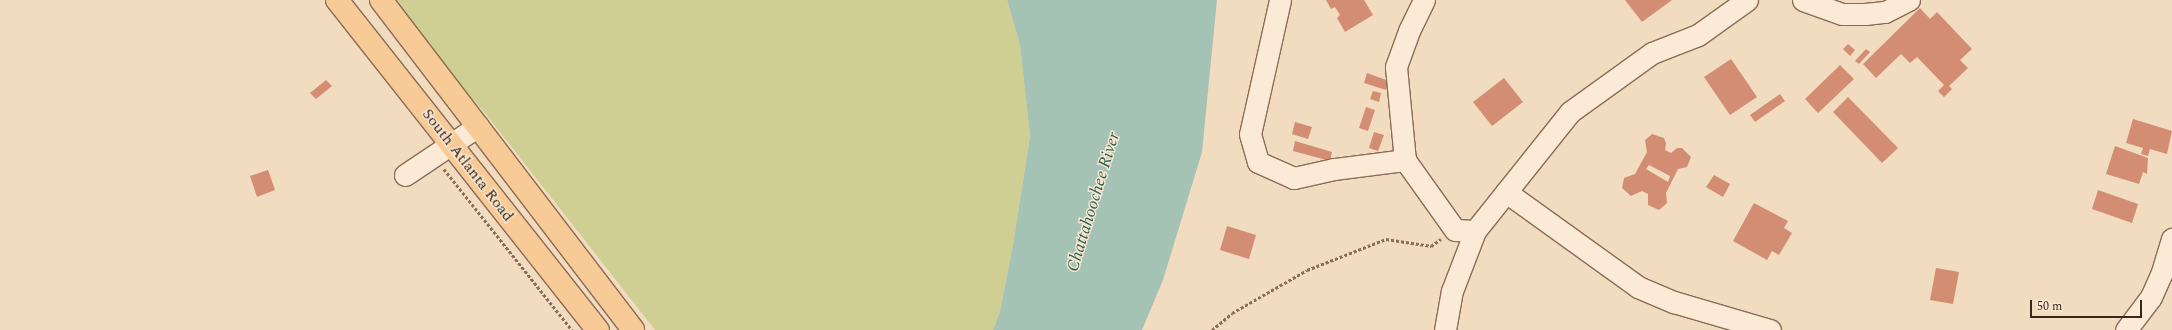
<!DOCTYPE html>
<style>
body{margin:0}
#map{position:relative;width:2172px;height:330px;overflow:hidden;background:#f1dcc0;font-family:Spectral,serif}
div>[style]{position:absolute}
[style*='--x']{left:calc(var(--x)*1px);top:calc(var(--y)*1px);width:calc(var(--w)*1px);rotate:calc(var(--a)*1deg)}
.green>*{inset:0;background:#d0cf93}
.water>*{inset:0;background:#a4c3b5}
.building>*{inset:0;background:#d38d73}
.path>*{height:2.5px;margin-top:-1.25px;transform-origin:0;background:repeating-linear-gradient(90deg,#8c6b57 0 3px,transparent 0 5px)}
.roads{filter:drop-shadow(1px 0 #8c6b57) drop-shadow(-1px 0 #8c6b57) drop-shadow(0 1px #8c6b57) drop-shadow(0 -1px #8c6b57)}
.minor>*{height:21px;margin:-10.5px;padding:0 10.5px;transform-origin:10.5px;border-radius:10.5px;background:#fbead5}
.major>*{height:22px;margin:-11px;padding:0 11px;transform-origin:11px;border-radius:11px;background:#f8ca95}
span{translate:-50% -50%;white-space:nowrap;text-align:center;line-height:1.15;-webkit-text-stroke:3px #f8e7d1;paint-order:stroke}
.street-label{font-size:16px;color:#3b261c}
.water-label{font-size:17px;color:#2a5c51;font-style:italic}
.scale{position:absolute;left:2030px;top:300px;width:112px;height:18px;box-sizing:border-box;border:2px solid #3b261c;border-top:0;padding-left:5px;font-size:12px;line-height:14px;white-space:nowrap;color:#3b261c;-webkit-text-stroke:3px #f8e7d1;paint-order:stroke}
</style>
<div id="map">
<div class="green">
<i style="clip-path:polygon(385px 0,1007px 0,1020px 45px,1030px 136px,1013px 245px,1000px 311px,993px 330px,655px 330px,485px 113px)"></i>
</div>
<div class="water">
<i style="clip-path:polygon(1007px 0,1217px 0,1202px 152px,1163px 280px,1142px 330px,993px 330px,1000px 311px,1013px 245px,1030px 136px,1020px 45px)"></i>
</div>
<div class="building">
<i style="clip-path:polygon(1326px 0,1364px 0,1373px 15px,1345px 32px,1337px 18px,1340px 15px,1335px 7px,1331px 9px)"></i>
<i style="clip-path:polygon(1625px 0,1672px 0,1642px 22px)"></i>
<i style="clip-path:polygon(1920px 8px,1930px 19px,1937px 12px,1972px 49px,1960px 60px,1968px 68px,1949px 86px,1952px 89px,1944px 97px,1938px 91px,1944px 85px,1917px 57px,1910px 63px,1901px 54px,1876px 78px,1863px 64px)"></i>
<i style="clip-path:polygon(1848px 44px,1855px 50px,1850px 56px,1843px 49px)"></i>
<i style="clip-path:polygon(1866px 49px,1870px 52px,1859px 64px,1855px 61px)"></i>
<i style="clip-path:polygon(1731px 59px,1757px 97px,1730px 115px,1704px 77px)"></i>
<i style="clip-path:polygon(1840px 65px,1854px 79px,1818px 113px,1805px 99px)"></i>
<i style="clip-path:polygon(1367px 73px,1389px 81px,1386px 90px,1364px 83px)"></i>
<i style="clip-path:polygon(1504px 78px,1523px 102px,1492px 126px,1473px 102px)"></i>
<i style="clip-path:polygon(326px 80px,332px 86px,316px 99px,310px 93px)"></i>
<i style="clip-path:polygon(1373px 91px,1381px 93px,1379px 102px,1370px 99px)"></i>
<i style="clip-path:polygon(1780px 94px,1785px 101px,1755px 122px,1750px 115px)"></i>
<i style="clip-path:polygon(1848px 97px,1898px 148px,1882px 163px,1833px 112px)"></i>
<i style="clip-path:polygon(1366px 107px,1375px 110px,1368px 131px,1359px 128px)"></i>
<i style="clip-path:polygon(2133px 119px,2172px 131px,2167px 154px,2150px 149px,2148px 156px,2141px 154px,2143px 148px,2126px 143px)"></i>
<i style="clip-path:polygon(1295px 122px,1312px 127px,1308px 139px,1292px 134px)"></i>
<i style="clip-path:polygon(1374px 132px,1384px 135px,1378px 151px,1369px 148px)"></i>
<i style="clip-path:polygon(evenodd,1652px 134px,1664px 138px,1666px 143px,1665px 150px,1671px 153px,1677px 148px,1682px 148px,1691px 157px,1687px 167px,1678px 169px,1666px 193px,1667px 203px,1659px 210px,1648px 205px,1648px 194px,1642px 191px,1631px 196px,1622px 188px,1624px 178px,1635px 174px,1647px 152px,1645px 140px,1652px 134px,1649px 165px,1670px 176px,1668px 182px,1646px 169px,1649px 165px)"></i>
<i style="clip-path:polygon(1295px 141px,1332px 152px,1330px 161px,1293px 151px)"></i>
<i style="clip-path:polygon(2115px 146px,2148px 158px,2147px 174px,2143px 172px,2139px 184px,2106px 174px)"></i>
<i style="clip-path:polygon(268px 170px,275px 190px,257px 197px,250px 176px)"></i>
<i style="clip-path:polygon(1714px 175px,1730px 184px,1723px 197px,1706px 187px)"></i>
<i style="clip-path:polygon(2098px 190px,2138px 204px,2132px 223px,2092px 209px)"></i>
<i style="clip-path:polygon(1754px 203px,1788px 221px,1784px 228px,1792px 233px,1779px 255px,1772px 251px,1767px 260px,1733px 241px)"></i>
<i style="clip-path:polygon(1227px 226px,1256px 235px,1249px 259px,1220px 250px)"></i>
<i style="clip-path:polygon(1936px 268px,1959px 272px,1953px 304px,1930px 300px)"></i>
</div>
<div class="path">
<i style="--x:444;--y:169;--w:206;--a:51.5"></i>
<i style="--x:1212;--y:330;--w:26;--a:-40"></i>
<i style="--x:1232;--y:313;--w:86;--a:-29.8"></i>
<i style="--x:1307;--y:270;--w:85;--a:-21.4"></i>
<i style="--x:1386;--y:239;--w:46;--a:8.8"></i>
<i style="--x:1431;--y:246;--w:12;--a:-35"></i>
</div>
<div class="roads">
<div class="minor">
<i style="--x:1280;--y:0;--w:137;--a:102.6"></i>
<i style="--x:1250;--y:134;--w:29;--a:74"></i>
<i style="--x:1258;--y:162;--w:39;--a:24"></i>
<i style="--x:1294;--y:178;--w:41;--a:-12.7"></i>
<i style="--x:1334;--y:169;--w:72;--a:-7.2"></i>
<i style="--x:1424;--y:0;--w:34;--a:116"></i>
<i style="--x:1409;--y:31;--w:38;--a:110"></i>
<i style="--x:1396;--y:67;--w:93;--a:84.5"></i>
<i style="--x:1405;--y:160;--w:86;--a:54.5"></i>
<i style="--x:1455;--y:230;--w:20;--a:3"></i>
<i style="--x:1803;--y:0;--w:41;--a:19.7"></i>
<i style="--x:1842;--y:14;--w:23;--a:0"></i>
<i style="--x:1865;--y:14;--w:20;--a:-6"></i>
<i style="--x:1885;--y:12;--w:27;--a:-27"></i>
<i style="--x:405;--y:175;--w:88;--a:-33.9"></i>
<i style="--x:1506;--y:192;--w:163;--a:35.7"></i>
<i style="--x:1638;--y:287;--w:39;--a:23"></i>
<i style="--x:1674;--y:302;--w:100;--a:16.3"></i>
<i style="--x:1445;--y:330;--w:40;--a:-80"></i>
<i style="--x:1452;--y:291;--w:64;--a:-69"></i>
<i style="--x:1475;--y:231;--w:152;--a:-51.4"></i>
<i style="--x:1570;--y:112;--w:101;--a:-35.7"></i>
<i style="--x:1652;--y:53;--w:49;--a:-21.4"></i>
<i style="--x:1698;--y:35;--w:60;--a:-35.5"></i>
<i style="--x:2126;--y:330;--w:41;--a:-52.9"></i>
<i style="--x:2151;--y:297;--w:24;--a:-66"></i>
<i style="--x:2161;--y:275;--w:38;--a:-73"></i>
</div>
<div class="major">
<i style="--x:337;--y:0;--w:421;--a:51.7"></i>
<i style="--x:381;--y:0;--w:415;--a:52.6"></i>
</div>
</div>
<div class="street-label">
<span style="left:468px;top:165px;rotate:52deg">South Atlanta Road</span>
</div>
<div class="water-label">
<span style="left:1094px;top:202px;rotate:-73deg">Chattahoochee River</span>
</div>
<div class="scale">50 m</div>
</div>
